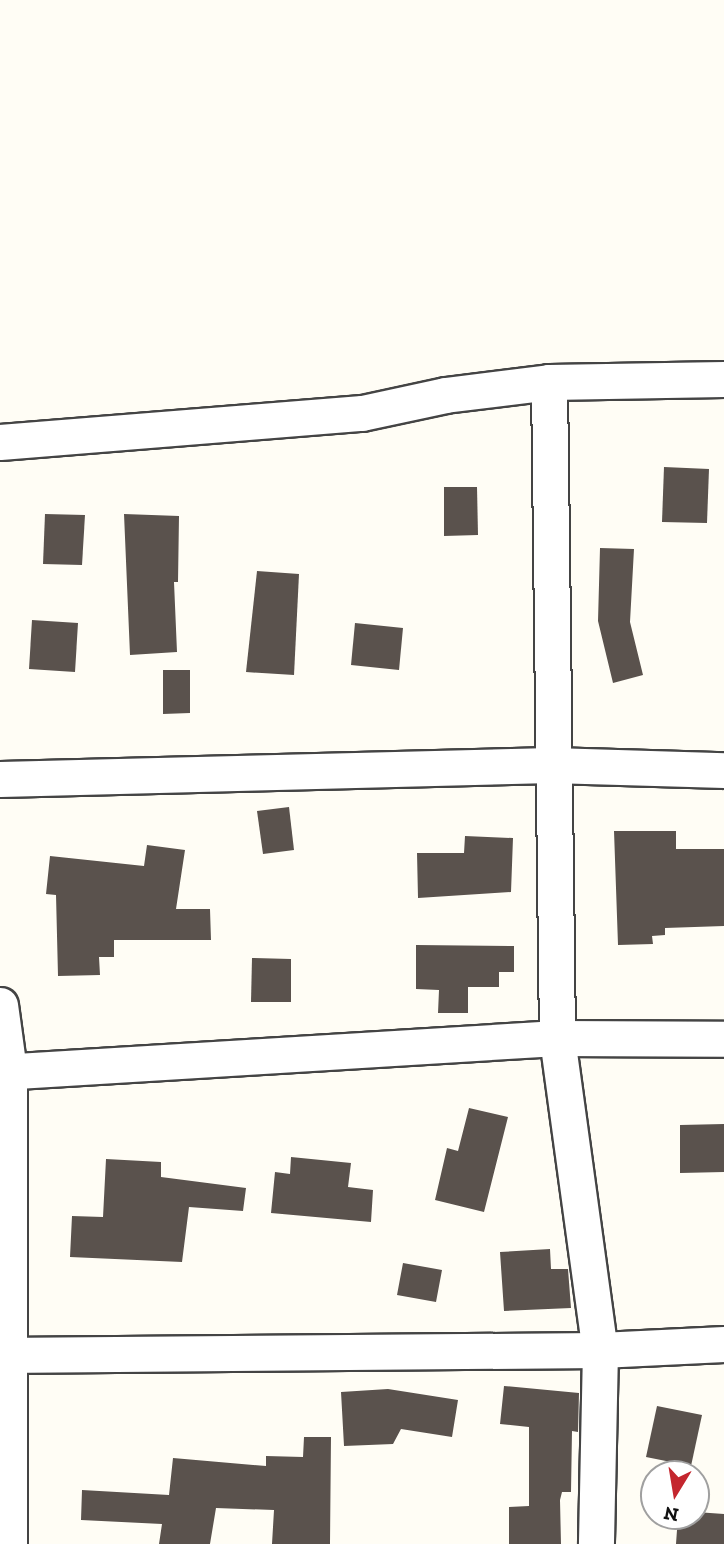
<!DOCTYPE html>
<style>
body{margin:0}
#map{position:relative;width:724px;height:1544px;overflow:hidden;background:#fffdf5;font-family:"Zilla Slab",serif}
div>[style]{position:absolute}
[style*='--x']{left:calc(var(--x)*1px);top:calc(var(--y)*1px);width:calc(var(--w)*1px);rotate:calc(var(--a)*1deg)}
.building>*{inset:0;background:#5a524d}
.roads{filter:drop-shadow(2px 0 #444) drop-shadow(-2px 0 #444) drop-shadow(0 2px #444) drop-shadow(0 -2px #444)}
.street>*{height:35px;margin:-17.5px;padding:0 17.5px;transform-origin:17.5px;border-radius:17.5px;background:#fff}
span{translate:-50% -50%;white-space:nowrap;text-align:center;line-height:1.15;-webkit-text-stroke:7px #fff;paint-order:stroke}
.north{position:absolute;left:640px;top:1460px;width:70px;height:70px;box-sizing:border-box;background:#fff;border:2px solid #a0a0a0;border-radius:50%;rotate:191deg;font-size:19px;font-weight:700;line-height:28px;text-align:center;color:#111}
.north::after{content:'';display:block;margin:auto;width:24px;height:32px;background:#c4262e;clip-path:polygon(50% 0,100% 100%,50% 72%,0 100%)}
</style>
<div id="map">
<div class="building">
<i style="clip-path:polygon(664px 467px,709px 469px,707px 523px,662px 522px)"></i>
<i style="clip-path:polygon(444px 487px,477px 487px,478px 535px,444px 536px)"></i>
<i style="clip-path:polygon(45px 514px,85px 515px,82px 565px,43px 564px)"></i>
<i style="clip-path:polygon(124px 514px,179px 516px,178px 582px,174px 582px,177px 652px,130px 655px)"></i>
<i style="clip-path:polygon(600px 548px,634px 549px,630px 622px,643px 675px,613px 683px,598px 621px)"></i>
<i style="clip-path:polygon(257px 571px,299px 574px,294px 675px,246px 672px)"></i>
<i style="clip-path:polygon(32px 620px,78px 623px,75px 672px,29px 669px)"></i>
<i style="clip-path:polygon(355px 623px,403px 628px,399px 670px,351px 665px)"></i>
<i style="clip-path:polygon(163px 670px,190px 670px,190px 713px,163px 714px)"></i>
<i style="clip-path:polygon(289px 807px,294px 850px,263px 854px,257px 811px)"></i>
<i style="clip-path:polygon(614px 831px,676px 831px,676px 849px,724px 849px,724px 926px,665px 928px,665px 935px,652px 936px,653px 944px,618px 945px)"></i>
<i style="clip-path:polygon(465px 836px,513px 838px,511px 892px,418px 898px,417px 853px,464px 853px)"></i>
<i style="clip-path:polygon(147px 845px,185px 850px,176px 909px,210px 909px,211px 940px,114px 940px,114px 957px,99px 957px,100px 975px,58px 976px,56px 895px,46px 894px,50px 856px,144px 866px)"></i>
<i style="clip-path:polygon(416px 945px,514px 946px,514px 972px,499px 972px,499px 987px,468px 987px,468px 1013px,438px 1013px,439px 990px,416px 989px)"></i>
<i style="clip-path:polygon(252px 958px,291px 959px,291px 1002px,251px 1002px)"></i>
<i style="clip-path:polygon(469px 1108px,508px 1117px,484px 1212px,435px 1200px,447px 1148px,458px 1151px)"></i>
<i style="clip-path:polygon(724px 1124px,724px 1172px,680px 1173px,680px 1125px)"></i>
<i style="clip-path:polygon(291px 1157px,351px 1163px,348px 1187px,373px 1190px,371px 1222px,271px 1213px,275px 1172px,290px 1174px)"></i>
<i style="clip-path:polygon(106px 1159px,161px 1162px,161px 1177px,246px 1188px,243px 1211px,189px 1207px,182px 1262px,70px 1257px,72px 1216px,103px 1217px)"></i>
<i style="clip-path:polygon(550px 1249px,551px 1269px,568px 1269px,571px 1308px,504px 1311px,500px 1252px)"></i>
<i style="clip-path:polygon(403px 1263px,442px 1270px,436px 1302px,397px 1295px)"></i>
<i style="clip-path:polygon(504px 1386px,579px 1393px,578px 1432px,572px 1431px,571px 1492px,562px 1492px,560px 1500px,561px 1544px,509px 1544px,509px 1507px,529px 1506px,529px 1427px,500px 1424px)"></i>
<i style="clip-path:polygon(388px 1389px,458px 1400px,452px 1437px,401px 1429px,393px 1444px,344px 1446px,341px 1392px)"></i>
<i style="clip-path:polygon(657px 1406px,702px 1415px,691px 1466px,646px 1457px)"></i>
<i style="clip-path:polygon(304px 1437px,331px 1437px,330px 1544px,272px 1544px,274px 1510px,216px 1508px,210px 1544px,159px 1544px,162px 1524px,81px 1520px,82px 1490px,169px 1495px,173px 1458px,266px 1466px,266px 1456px,303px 1457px)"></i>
<i style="clip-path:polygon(696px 1512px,724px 1514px,724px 1544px,676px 1544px,678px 1516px,696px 1516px)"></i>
</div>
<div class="roads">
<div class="street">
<i style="--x:549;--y:382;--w:656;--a:89.3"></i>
<i style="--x:557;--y:1038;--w:315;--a:82.2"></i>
<i style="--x:600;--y:1350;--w:194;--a:91.2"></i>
<i style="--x:0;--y:442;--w:363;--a:-4.6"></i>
<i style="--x:362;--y:413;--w:85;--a:-12.2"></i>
<i style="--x:445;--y:395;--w:105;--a:-7.1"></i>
<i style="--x:549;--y:382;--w:175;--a:-1"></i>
<i style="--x:0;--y:779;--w:551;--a:-1.46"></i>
<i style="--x:551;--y:765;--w:173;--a:1.7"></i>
<i style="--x:0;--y:1005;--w:67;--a:82.2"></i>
<i style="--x:9;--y:1071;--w:473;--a:90"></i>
<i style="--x:0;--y:1072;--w:558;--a:-3.49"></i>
<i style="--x:557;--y:1038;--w:167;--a:0.3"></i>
<i style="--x:0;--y:1355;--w:600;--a:-0.48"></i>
<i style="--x:600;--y:1350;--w:124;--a:-2.8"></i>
</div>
</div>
<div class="north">N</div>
</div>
